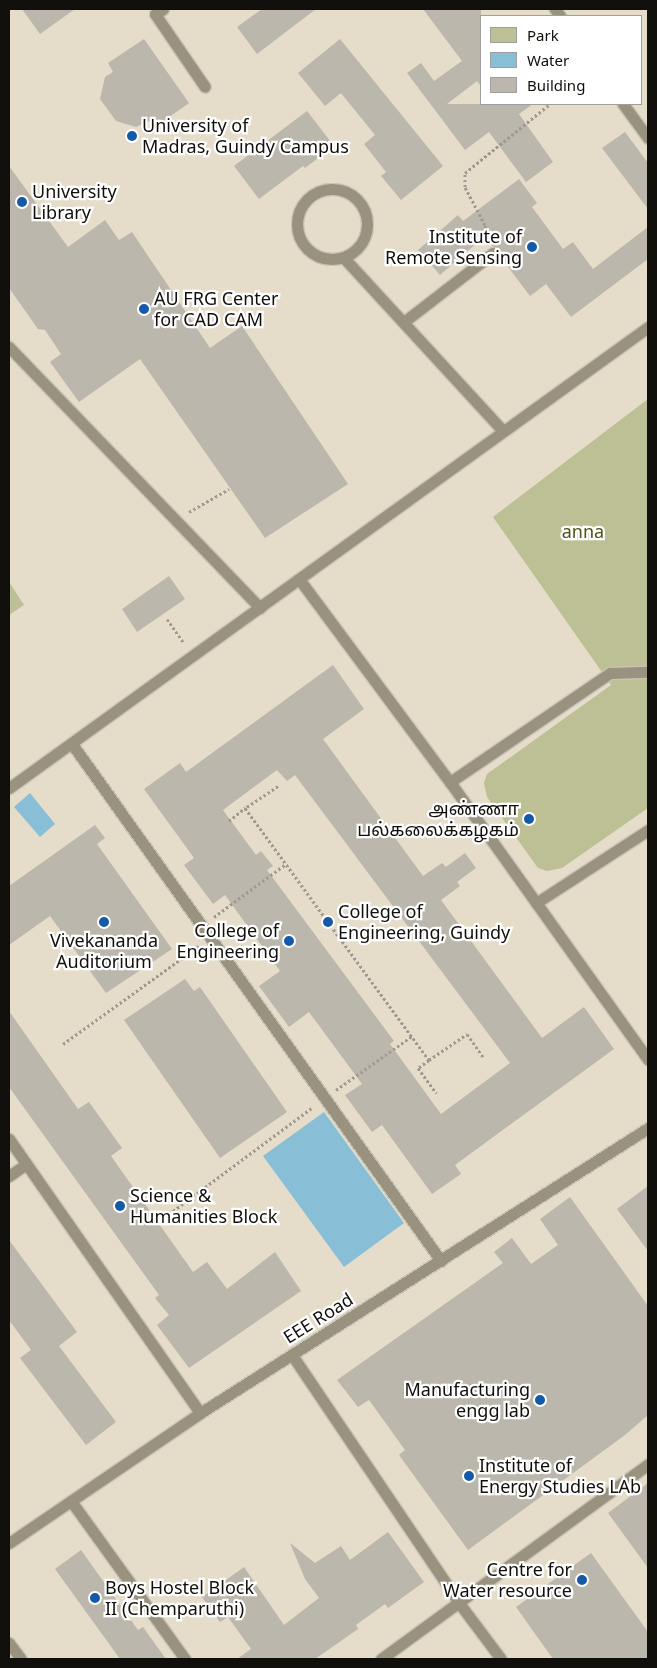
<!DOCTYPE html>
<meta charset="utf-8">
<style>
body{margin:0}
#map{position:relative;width:657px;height:1668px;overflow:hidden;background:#ece6db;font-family:"Noto Sans","Noto Sans Tamil",sans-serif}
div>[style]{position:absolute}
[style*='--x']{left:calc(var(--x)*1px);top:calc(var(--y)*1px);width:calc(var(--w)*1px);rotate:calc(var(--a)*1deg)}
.built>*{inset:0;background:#e5dcca}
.green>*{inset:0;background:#bcc094}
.water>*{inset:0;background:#88bfd6}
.building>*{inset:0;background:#bcb7ac}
.path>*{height:3px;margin-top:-1.5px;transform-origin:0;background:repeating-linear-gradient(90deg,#9e9a91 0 2.5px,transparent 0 5px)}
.roads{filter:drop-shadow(1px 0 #c9c4ba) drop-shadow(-1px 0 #c9c4ba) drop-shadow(0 1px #c9c4ba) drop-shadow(0 -1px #c9c4ba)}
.lane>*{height:11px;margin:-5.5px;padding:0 5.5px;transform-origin:5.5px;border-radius:5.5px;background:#98927e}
.lane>.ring{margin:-5.5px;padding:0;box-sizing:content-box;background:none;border:11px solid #98927e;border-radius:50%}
.dots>*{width:14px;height:14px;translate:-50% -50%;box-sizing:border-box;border:2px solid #fff;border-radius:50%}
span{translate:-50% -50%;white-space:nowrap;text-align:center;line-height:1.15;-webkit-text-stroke:4.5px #fff;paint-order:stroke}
.poi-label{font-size:18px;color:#110f0b}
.left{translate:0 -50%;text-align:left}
.right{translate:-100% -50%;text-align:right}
.park-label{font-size:18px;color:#4f521a}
.street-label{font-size:18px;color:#110f0b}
.frame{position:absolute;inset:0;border:10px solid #110f0b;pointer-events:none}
.legend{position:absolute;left:480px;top:15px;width:162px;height:90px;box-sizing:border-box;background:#fff;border:1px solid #a09f9d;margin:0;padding:6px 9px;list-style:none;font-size:15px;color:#110f0b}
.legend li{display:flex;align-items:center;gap:10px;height:25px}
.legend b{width:25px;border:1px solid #a09f9d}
</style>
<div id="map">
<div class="built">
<i style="clip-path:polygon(evenodd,9px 9px,648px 9px,648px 1659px,9px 1659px,9px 9px,481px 16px,641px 16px,641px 104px,481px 104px,481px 16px)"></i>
</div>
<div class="green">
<i style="clip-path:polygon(648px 399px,648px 808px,562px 868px,547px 871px,538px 868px,487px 797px,484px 783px,487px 774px,611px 685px,493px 517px)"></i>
<i style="clip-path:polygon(9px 582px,24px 605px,9px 615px)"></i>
</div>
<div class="water">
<i style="clip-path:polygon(30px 793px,55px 824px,40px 837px,14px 807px)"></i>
<i style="clip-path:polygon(324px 1112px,404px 1223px,344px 1267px,263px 1156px)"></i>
</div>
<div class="building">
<i style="clip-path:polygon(22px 9px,75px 9px,40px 34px)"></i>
<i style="clip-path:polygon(262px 9px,316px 9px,257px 54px,237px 27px)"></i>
<i style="clip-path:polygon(423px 9px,481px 9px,481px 86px,477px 81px,447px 104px,533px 104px,519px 114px,553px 162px,526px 182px,489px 132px,465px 150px,407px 73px,421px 63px,434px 81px,462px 61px)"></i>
<i style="clip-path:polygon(144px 39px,189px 103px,155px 127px,149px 121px,136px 127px,116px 121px,100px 99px,105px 77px,113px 72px,108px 63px)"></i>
<i style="clip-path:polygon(340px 39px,443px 166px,401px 200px,381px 176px,386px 172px,364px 144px,375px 135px,341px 93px,325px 106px,298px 73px)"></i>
<i style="clip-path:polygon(307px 111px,334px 146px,305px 168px,303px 166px,259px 199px,234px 166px)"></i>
<i style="clip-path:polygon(625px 132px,648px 163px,648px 209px,602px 148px)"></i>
<i style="clip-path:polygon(9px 166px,68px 247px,105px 220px,119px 240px,132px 232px,210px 348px,242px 326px,348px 484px,265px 538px,140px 359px,79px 402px,50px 362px,61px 354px,45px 330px,38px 329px,9px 288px)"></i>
<i style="clip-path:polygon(519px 179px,537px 203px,532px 207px,563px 249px,573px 242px,593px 269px,648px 227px,648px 259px,571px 317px,546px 284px,530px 296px,500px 256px,499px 249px,492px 246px,485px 236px,440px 275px,418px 250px,458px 215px,463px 221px)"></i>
<i style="clip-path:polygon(169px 576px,185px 599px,137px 632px,122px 609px)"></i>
<i style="clip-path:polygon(evenodd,333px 665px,364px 709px,323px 739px,423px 876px,442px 863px,446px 867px,465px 853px,476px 868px,457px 882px,460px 886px,441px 900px,542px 1038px,584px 1007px,614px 1049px,455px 1165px,461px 1174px,432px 1194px,382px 1125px,372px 1132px,345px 1095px,362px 1084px,309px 1012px,289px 1027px,259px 986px,280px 971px,225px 895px,213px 904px,184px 865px,194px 858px,144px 789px,180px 763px,186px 772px,333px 665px,277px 770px,287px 781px,295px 775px,510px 1063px,441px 1114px,390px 1044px,394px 1041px,267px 870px,273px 866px,261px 851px,256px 855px,223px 810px,277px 770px)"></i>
<i style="clip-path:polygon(95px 825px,105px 838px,97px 844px,172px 949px,106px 993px,50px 916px,9px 945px,9px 886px)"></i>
<i style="clip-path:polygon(185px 979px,194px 991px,200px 987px,287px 1112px,220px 1158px,124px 1020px)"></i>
<i style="clip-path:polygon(9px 1011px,78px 1109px,89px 1102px,122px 1148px,111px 1156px,193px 1272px,207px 1262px,227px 1289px,275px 1252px,301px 1291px,189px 1368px,157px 1325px,169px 1315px,155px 1298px,159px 1295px,9px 1087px)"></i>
<i style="clip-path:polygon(648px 1186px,648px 1251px,617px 1209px)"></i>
<i style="clip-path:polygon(570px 1197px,648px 1306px,648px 1415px,625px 1435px,468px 1550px,399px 1455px,405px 1450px,369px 1400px,358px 1407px,337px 1380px,503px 1263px,494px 1252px,512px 1238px,531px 1264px,558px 1245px,540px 1219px)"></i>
<i style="clip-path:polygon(9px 1240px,77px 1332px,59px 1346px,116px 1422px,86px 1445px,20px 1358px,31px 1350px,9px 1320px)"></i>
<i style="clip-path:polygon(648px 1483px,648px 1568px,608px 1513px)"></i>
<i style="clip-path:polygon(388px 1532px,424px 1582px,388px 1608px,385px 1604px,356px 1625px,358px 1629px,315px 1659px,237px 1659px,251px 1649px,228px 1617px,220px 1622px,202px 1597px,244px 1567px,284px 1625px,319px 1598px,305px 1579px,290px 1543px,315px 1563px,341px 1546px,350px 1560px)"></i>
<i style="clip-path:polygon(81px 1550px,138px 1630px,143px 1627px,166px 1659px,120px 1659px,55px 1569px)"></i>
<i style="clip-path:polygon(591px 1553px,648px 1632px,648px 1659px,553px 1659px,516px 1607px)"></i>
</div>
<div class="path">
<i style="--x:488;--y:238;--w:13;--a:-103"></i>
<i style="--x:485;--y:225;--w:43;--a:-117.8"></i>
<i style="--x:465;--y:187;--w:14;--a:-90"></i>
<i style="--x:465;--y:173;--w:109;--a:-39.1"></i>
<i style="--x:189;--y:512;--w:46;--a:-29.9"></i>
<i style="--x:167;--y:619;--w:29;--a:55"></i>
<i style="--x:278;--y:786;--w:40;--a:146"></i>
<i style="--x:245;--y:808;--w:312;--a:53.9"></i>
<i style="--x:429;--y:1060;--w:14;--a:144"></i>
<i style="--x:418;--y:1068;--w:31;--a:54"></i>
<i style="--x:229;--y:821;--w:21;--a:-39"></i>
<i style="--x:214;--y:917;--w:89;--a:-36.4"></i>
<i style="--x:63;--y:1044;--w:168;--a:-35.8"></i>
<i style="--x:429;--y:1060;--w:46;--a:-34.4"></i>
<i style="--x:467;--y:1034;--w:29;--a:55"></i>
<i style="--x:336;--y:1090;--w:93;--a:-35.4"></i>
<i style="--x:173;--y:1211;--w:174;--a:-36.6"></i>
</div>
<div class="roads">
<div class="lane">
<i style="--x:163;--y:9;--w:9;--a:148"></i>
<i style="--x:155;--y:14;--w:88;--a:55.6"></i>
<i style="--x:555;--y:9;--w:9;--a:54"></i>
<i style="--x:623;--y:104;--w:42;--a:53.7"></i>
<i class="ring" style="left:297px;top:189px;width:59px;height:59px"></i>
<i style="--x:344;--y:258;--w:235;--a:47.4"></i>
<i style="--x:405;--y:321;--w:111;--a:-37.7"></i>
<i style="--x:9;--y:347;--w:362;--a:46.1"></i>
<i style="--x:299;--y:579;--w:253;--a:53.4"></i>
<i style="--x:450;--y:782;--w:341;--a:54.5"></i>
<i style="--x:72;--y:744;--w:635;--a:54.48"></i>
<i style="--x:450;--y:782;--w:194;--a:-34.3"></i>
<i style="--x:610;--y:673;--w:38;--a:-2"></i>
<i style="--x:9;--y:788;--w:788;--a:-35.81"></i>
<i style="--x:536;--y:903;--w:134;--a:-33.1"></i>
<i style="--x:9;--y:1139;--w:334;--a:55.1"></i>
<i style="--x:9;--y:1176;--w:21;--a:-35"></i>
<i style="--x:292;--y:1355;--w:299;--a:56"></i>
<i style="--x:459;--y:1603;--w:70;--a:53.1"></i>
<i style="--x:71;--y:1501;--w:195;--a:54.2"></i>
<i style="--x:9;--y:1543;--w:231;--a:-34.2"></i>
<i style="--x:200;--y:1413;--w:531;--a:-32.46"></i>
<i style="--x:9;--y:1643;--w:20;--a:53"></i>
<i style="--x:381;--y:1659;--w:331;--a:-36.1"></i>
</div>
</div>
<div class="dots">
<i style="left:132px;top:136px;background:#1559a9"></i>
<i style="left:22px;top:202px;background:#1559a9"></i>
<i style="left:532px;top:247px;background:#1559a9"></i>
<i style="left:144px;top:309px;background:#1559a9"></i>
<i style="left:529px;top:819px;background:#1559a9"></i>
<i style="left:104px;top:922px;background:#1559a9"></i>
<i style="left:328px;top:922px;background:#1559a9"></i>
<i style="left:289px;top:941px;background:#1559a9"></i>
<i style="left:120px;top:1206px;background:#1559a9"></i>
<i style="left:540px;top:1400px;background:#1559a9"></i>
<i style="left:469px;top:1476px;background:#1559a9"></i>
<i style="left:582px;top:1580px;background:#1559a9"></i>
<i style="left:95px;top:1598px;background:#1559a9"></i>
</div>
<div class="poi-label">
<span class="left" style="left:142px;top:136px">University of<br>Madras, Guindy Campus</span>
<span class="left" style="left:32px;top:202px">University<br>Library</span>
<span class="right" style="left:522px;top:247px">Institute of<br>Remote Sensing</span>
<span class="left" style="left:154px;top:309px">AU FRG Center<br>for CAD CAM</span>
<span class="right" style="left:519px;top:819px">அண்ணா<br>பல்கலைக்கழகம்</span>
<span class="left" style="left:338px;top:922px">College of<br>Engineering, Guindy</span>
<span class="right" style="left:279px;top:941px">College of<br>Engineering</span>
<span style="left:104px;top:951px">Vivekananda<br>Auditorium</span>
<span class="left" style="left:130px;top:1206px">Science &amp;<br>Humanities Block</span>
<span class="right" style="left:530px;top:1400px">Manufacturing<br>engg lab</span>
<span class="left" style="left:479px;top:1476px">Institute of<br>Energy Studies LAb</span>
<span class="right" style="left:572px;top:1580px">Centre for<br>Water resource</span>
<span class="left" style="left:105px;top:1598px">Boys Hostel Block<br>II (Chemparuthi)</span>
</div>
<div class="park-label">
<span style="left:583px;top:531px">anna</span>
</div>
<div class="street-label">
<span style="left:318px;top:1318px;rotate:-32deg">EEE Road</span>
</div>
<div class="frame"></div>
<ul class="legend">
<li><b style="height:14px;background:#bcc094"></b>Park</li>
<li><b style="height:14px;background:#88bfd6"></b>Water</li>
<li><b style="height:14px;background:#bcb7ac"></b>Building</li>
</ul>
</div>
